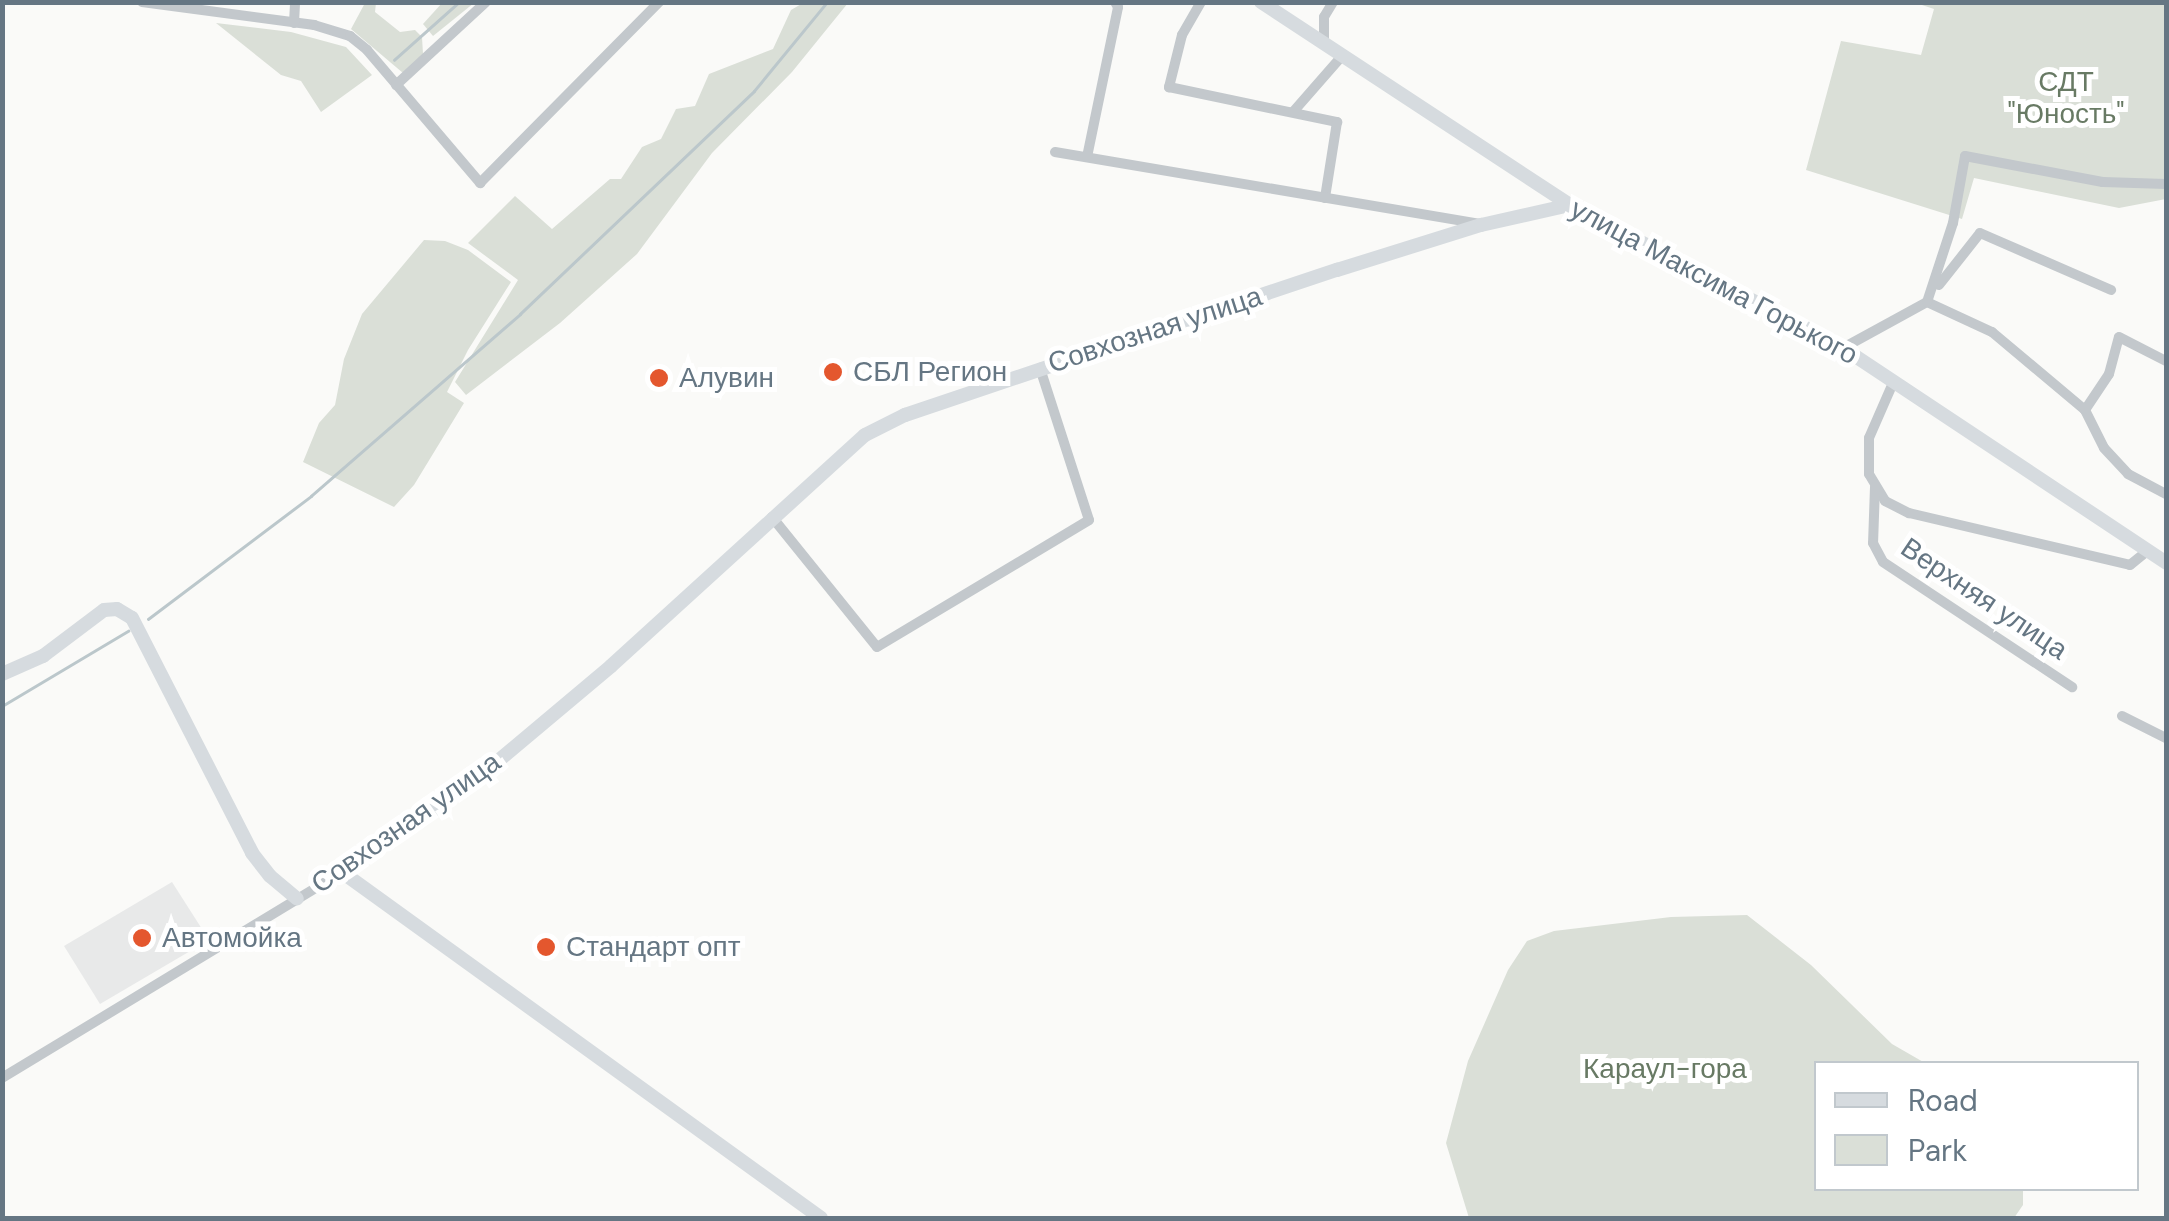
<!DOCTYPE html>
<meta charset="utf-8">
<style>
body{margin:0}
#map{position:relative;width:2169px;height:1221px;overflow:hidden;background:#fafaf8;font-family:"DM Sans",sans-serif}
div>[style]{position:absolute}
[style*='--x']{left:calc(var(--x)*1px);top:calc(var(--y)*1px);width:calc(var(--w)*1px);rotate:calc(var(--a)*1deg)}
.built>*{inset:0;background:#e8e9e9}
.green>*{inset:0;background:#dadfd7}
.stream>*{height:2.5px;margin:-1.25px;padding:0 1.25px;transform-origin:1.25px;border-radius:1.25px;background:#bbc7cb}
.street>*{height:10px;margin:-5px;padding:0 5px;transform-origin:5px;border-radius:5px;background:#c3c8cc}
.secondary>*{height:14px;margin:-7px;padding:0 7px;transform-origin:7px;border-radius:7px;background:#d6dbdf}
.dots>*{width:28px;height:28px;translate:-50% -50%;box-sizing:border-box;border:5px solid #fff;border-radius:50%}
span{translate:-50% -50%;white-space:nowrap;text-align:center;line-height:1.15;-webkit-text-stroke:10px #fff;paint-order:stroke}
.park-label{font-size:28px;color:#687a64}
.street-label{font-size:28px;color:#657683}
.poi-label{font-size:28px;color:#657683}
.left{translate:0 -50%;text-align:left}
.frame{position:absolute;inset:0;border:5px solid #657683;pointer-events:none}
.legend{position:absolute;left:1814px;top:1061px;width:325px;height:130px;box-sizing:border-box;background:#fff;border:2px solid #c1c8cd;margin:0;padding:12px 18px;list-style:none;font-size:30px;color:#657683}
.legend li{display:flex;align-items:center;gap:20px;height:50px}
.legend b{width:50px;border:2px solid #c1c8cd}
</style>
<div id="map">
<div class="built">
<i style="clip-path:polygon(172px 882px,209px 940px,100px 1004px,64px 946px)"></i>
</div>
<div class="green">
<i style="clip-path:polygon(365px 3px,376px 3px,375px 12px,400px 32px,415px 30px,422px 37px,423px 54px,403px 73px,351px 29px)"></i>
<i style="clip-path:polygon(442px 3px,474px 3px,433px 36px,423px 24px)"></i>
<i style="clip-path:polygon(803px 3px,848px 3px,792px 72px,712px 153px,637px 254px,560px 323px,466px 395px,455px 382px,518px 280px,468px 243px,515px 196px,552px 229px,610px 179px,621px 179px,642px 147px,661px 139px,676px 109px,695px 106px,709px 74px,773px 49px,791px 10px)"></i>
<i style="clip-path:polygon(1916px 3px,2166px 3px,2166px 199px,2119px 208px,1974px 178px,1962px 219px,1806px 170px,1841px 41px,1921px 55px,1934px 9px)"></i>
<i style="clip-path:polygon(216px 23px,291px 32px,346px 47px,372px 75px,321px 112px,301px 81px,281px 75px)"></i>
<i style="clip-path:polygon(424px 240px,445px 241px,468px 250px,511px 282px,468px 350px,447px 392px,464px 403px,414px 485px,394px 507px,303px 462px,319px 423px,335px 405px,344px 359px,362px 314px)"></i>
<i style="clip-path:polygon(1747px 915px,1811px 965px,1892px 1044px,1925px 1063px,1816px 1064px,1816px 1188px,2023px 1189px,2023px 1205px,2014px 1218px,1469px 1218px,1446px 1143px,1468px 1061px,1508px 970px,1527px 941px,1554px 931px,1671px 917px)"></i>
</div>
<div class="stream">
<i style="--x:394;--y:60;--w:87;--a:-41.7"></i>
<i style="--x:148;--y:619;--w:204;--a:-37"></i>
<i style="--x:311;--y:496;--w:277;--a:-41"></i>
<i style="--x:520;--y:314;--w:323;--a:-43.6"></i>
<i style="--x:754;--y:91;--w:115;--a:-50.6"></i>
<i style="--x:2;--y:706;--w:147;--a:-30.8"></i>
</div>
<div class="street">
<i style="--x:142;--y:2;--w:174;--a:7.6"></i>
<i style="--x:314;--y:25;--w:38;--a:17"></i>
<i style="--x:350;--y:36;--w:22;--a:39"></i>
<i style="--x:367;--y:50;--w:175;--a:49.6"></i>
<i style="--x:480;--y:183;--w:255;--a:-45.3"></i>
<i style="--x:1201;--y:2;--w:38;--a:120"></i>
<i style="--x:1182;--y:35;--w:54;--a:104"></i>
<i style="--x:1169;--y:87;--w:172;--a:11.8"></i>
<i style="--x:1337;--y:122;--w:77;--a:99"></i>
<i style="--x:294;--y:23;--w:21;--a:-87"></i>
<i style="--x:1324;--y:43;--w:26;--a:-90"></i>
<i style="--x:1324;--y:17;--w:17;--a:-59"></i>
<i style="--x:396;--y:85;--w:122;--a:-42.7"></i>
<i style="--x:1293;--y:112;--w:74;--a:-48.8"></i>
<i style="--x:1055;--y:152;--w:431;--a:9.6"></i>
<i style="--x:1087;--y:157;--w:153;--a:-78.3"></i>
<i style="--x:1118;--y:7;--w:6;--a:-121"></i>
<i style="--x:1939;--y:285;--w:66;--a:-51.7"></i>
<i style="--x:1980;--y:233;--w:143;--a:23.5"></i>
<i style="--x:1927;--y:302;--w:72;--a:24.8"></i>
<i style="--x:1992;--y:332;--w:121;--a:40"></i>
<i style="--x:2085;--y:410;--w:42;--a:63.4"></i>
<i style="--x:2104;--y:448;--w:35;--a:47"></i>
<i style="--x:2128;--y:474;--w:43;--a:27.8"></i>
<i style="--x:1843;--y:348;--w:96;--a:-28.7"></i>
<i style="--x:1927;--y:302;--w:83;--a:-71.8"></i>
<i style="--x:1953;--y:223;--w:68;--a:-79.8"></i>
<i style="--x:1965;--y:156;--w:140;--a:10.7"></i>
<i style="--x:2103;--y:182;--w:63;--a:1.8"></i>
<i style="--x:1893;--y:383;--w:60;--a:113.6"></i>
<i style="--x:1869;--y:438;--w:36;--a:90"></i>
<i style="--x:1869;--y:474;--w:31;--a:59"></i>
<i style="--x:1885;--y:501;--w:27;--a:27"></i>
<i style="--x:1909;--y:513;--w:227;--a:13.2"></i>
<i style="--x:2130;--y:565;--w:22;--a:-39"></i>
<i style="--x:2085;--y:410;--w:43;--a:-56.3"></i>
<i style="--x:2109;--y:374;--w:38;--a:-75"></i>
<i style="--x:2119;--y:337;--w:53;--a:27.1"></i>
<i style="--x:1875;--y:487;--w:56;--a:92"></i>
<i style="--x:1873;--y:543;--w:21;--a:62"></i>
<i style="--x:1883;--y:562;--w:227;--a:33.5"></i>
<i style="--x:772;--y:517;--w:167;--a:51.1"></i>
<i style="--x:877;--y:647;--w:247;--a:-30.9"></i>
<i style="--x:1089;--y:520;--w:160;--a:-107.9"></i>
<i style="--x:2122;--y:716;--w:49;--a:26.6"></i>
<i style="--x:2;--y:1078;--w:398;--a:-31.2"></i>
</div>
<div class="secondary">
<i style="--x:1261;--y:2;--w:370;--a:33.3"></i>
<i style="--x:1570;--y:205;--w:308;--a:27.6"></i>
<i style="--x:1843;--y:348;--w:388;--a:33.6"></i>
<i style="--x:2;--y:674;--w:45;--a:-23.7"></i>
<i style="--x:43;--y:656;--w:76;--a:-37"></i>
<i style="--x:104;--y:610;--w:13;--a:-4"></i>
<i style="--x:117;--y:609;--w:17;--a:31"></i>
<i style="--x:132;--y:618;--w:264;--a:62.9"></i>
<i style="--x:252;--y:853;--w:29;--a:52"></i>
<i style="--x:270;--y:876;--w:35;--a:40"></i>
<i style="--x:821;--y:1218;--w:591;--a:-144.16"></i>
<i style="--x:342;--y:872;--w:151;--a:-34.2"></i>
<i style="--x:467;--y:787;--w:188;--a:-40"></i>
<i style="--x:611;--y:666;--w:343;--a:-42.3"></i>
<i style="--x:865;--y:435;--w:45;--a:-26.6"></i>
<i style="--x:905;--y:415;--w:456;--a:-18.6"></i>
<i style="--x:1337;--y:270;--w:151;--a:-17.4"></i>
<i style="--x:1481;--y:225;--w:91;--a:-12.7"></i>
</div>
<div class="dots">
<i style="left:833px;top:372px;background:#e4572e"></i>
<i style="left:659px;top:378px;background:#e4572e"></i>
<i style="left:142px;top:938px;background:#e4572e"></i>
<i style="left:546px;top:947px;background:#e4572e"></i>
</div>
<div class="park-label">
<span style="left:2066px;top:98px">СДТ<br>"Юность"</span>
<span style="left:1665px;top:1069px">Караул-гора</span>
</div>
<div class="street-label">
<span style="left:1714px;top:282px;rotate:28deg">улица Максима Горького</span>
<span style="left:1155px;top:330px;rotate:-18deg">Совхозная улица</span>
<span style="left:1984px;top:599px;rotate:34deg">Верхняя улица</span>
<span style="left:406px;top:823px;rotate:-35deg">Совхозная улица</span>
</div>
<div class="poi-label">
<span class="left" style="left:853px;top:372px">СБЛ Регион</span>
<span class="left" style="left:679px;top:378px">Алувин</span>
<span class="left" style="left:162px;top:938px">Автомойка</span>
<span class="left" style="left:566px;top:947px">Стандарт опт</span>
</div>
<div class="frame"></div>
<ul class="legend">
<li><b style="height:12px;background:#d6dbdf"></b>Road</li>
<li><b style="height:28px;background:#dadfd7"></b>Park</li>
</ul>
</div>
